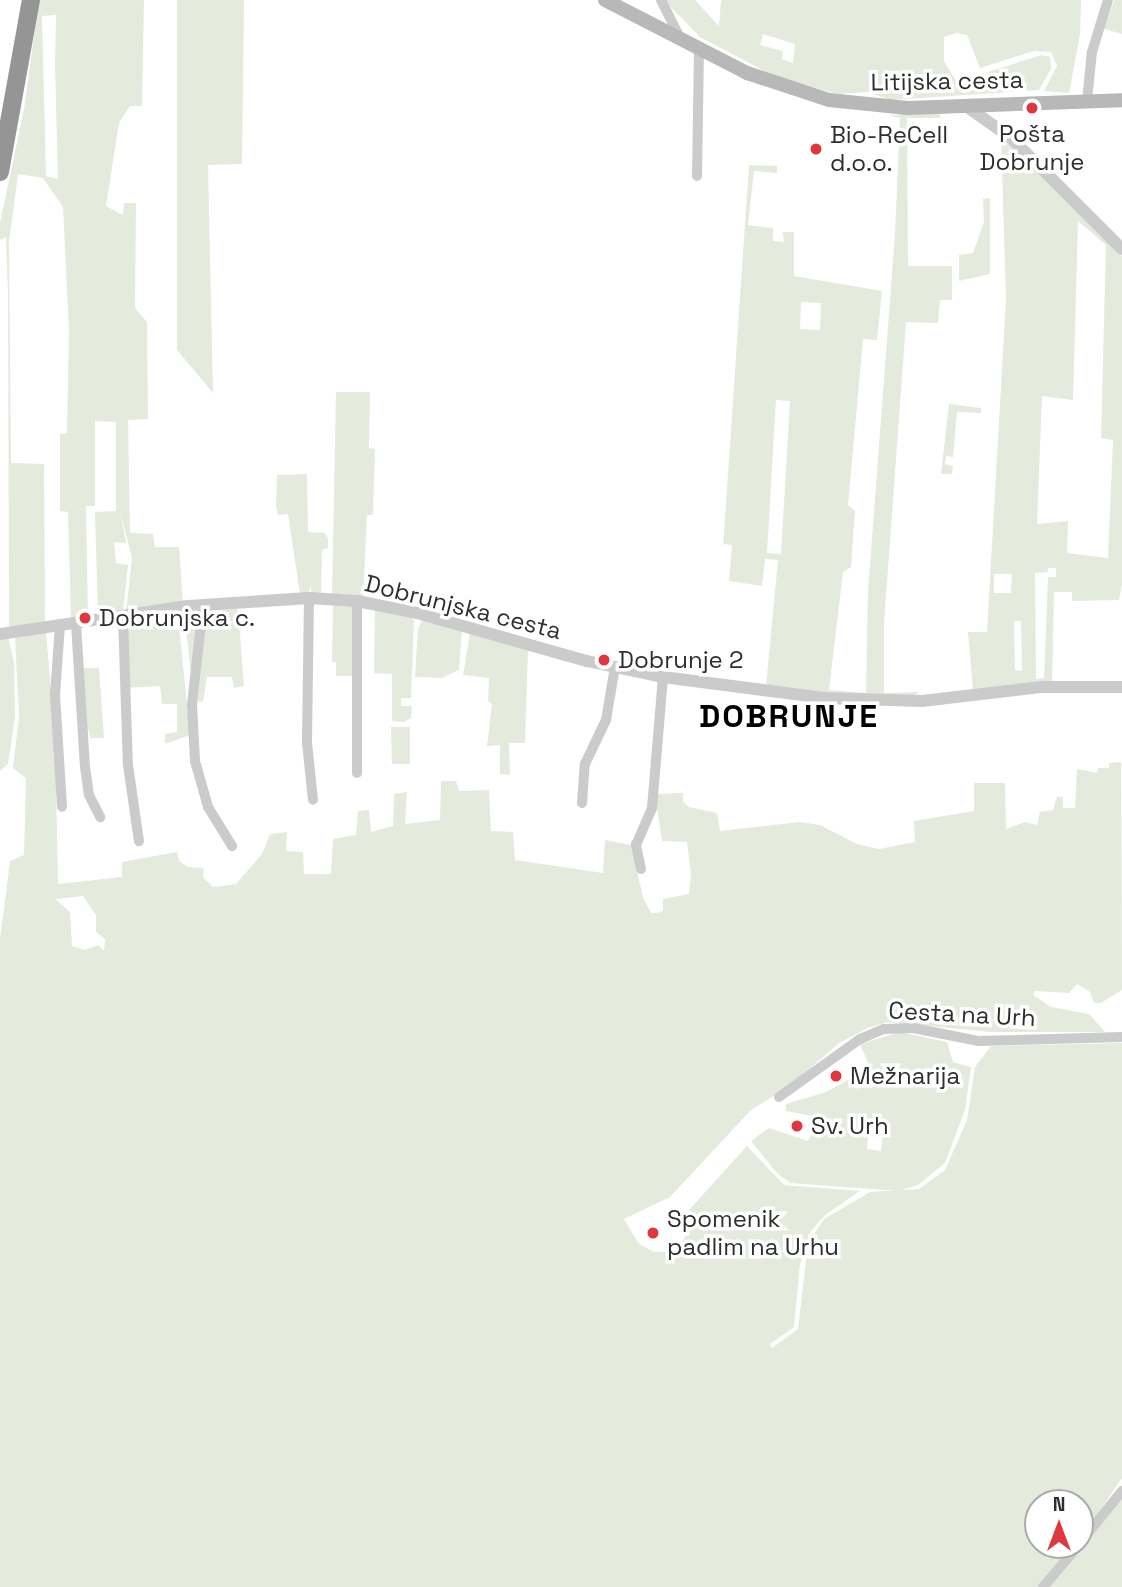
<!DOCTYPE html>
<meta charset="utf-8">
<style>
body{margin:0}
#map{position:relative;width:1122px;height:1587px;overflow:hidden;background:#fff;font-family:"Space Grotesk",sans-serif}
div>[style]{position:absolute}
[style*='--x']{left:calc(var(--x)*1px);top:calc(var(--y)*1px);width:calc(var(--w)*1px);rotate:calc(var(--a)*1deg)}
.green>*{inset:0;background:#e4ebdd}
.minor>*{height:10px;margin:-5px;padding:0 5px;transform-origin:5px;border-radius:5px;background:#cbcbcb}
.tertiary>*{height:12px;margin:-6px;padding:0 6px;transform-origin:6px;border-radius:6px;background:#cbcbcb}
.secondary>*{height:14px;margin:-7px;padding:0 7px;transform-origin:7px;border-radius:7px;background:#b8b8b8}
.motorway>*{height:18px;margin:-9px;padding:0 9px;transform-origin:9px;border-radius:9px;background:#959595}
.dots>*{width:19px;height:19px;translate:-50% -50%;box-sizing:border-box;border:4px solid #fff;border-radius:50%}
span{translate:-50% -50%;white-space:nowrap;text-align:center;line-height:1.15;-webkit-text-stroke:7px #fff;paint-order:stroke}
.street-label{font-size:24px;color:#2e2e2e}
.poi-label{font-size:24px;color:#2e2e2e}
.left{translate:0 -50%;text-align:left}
.district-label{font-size:32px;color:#000;font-weight:700;letter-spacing:2px}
.north{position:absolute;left:1024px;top:1489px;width:70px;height:70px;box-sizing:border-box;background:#fff;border:2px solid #ababab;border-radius:50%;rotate:0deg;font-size:19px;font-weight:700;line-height:28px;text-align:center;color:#2e2e2e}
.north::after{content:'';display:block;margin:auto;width:24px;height:32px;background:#de383e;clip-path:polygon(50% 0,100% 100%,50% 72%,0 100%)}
</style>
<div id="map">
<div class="green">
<i style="clip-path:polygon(evenodd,39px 0,144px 0,142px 106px,130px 106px,119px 123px,106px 206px,123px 215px,124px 203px,136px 203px,135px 308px,147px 322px,148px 419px,128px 420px,130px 533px,153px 534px,155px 547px,179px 547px,183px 604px,126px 612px,132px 558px,120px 511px,126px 543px,114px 542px,116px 563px,128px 565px,123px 612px,98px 616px,95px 512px,116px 511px,116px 422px,95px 421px,95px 506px,86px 506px,88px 617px,71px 619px,68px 512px,60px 511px,60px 434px,67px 433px,69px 331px,63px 207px,43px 178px,18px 174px,9px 242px,11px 463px,44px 464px,45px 623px,9px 628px,8px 292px,6px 242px,6px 237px,0 240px,0 223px,24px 109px,39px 0,56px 15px,55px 66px,58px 179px,46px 176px,42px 16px,56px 15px)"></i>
<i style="clip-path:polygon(177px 0,244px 0,242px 164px,208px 165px,213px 393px,177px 350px)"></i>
<i style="clip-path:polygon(evenodd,664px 0,695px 0,719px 26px,721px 0,1081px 0,1080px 34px,1069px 93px,1044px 91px,1057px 66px,1051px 52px,1034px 51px,980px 68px,967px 35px,956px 33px,944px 37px,944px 61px,956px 81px,974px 85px,987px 80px,988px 72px,1041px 55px,1050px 57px,1051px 69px,1039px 90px,891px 100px,867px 92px,837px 94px,772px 75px,700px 37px,664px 0,763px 34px,795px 44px,793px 63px,782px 59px,783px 51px,760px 45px,763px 34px)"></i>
<i style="clip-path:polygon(1114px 0,1122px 0,1122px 34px,1104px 29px)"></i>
<i style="clip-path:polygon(evenodd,940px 113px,940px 118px,907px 118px,908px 266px,952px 266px,952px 300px,940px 300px,938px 323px,906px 322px,884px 624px,884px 693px,919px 692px,914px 696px,874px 697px,766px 687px,778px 560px,765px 559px,762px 586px,729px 581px,732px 545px,724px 544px,723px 548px,749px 165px,777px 166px,777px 173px,754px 171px,748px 225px,773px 228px,773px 241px,784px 242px,783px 232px,794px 232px,794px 276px,882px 291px,877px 340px,863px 339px,848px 505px,855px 511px,851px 567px,843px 572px,829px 690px,866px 693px,868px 591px,895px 234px,900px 118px,889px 115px,940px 113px,801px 302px,821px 303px,820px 330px,800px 329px,801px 302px,940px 113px,776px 400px,790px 401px,781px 554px,767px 553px,776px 400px)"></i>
<i style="clip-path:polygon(evenodd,1001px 136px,1122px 256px,1122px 585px,1119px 600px,1072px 601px,1072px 592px,1054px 592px,1052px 684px,973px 691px,968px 632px,987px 632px,1006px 299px,1001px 136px,1078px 221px,1106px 245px,1101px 438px,1113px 440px,1108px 558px,1067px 553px,1068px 521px,1037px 524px,1042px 396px,1073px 400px,1078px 221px,1001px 136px,1048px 568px,1056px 568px,1056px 577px,1048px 577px,1044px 678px,1036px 679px,1035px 573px,1048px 572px,1048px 568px,1001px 136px,994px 574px,1012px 574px,1011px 593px,994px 593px,994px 574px,1001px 136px,1014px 621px,1021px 621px,1022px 671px,1015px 670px,1014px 621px)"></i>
<i style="clip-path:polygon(990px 198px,990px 274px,959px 281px,959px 255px,973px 253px,984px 222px,983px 199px)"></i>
<i style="clip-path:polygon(336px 392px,370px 392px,369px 448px,375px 449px,373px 515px,367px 515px,363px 599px,332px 596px)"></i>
<i style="clip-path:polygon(949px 404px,981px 408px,981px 413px,957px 412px,953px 457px,946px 456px,945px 464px,953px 466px,952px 474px,941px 474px)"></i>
<i style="clip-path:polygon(307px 474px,308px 532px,325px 533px,328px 538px,328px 548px,322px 550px,321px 595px,312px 595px,310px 585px,309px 594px,300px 594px,288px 514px,278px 515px,276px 506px,277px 475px)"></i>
<i style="clip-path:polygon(333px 604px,353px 605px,355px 676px,336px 676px,336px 662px,332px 662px)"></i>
<i style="clip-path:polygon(238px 609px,244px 686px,234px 688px,232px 677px,207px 677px,203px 702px,198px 701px,204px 615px,208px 610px)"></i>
<i style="clip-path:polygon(375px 610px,410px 615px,414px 621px,411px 698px,401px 698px,401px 706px,412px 706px,411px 718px,404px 722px,392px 721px,392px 674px,374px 673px)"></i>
<i style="clip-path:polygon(185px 612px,198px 617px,192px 684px,185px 620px)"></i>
<i style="clip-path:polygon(178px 615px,190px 735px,165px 744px,165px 734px,177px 732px,177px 704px,162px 704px,160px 686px,126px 688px,127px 624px,129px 620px)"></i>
<i style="clip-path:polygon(423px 618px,462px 629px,459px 670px,442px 678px,415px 677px,418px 629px)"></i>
<i style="clip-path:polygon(evenodd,46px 632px,55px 737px,58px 884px,122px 877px,122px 862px,177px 852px,179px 861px,188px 867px,204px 868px,203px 877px,213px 887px,236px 884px,262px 854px,270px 834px,287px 832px,286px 851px,303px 852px,304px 874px,331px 874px,333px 839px,356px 835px,358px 811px,369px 810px,371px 832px,393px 826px,394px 794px,407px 792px,405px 824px,440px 820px,441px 781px,456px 781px,459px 791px,489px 790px,491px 831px,513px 832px,515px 860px,603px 873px,605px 840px,631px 845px,643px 897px,651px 913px,656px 913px,663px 911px,663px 899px,689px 894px,691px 875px,687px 842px,662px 841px,655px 794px,683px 793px,683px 802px,689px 807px,717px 813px,720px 831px,800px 822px,820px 825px,857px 844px,879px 849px,915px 842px,914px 821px,974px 811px,974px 783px,1005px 783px,1006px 829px,1025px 822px,1037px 825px,1040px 812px,1053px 810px,1057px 797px,1063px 797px,1063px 808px,1075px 808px,1077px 769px,1097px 773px,1098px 768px,1109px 768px,1109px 763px,1121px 762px,1122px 990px,1101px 1003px,1094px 1003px,1090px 992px,1077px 984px,1069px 993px,1035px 991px,1033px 995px,1051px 1007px,1089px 1014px,1105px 1032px,991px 1032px,888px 1022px,868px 1028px,839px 1043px,791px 1085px,751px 1110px,670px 1197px,624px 1219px,639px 1244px,654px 1252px,676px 1251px,689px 1231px,689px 1210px,747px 1146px,784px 1185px,860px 1191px,825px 1215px,811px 1231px,800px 1264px,794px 1327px,770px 1344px,772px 1348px,798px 1329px,808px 1243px,824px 1219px,870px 1192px,919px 1189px,945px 1170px,967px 1120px,975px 1067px,991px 1046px,1122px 1043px,1122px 1478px,1080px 1540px,1080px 1503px,1038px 1503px,1038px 1545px,1076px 1545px,1039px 1587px,0 1587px,0 939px,10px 861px,24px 855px,26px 778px,13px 768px,19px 716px,15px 637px,46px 632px,83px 896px,96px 915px,96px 932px,105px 939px,104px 951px,98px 945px,85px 950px,72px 946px,70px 912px,55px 899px,83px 896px)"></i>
<i style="clip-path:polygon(470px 633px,528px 649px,525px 743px,509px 743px,510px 775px,500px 774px,500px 745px,487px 746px,492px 704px,488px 701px,489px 678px,463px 675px)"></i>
<i style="clip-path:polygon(8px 637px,14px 662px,15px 717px,8px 764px,0 771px,0 638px)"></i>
<i style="clip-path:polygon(79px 668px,99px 668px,104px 738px,90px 738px,89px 730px,85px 730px)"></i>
<i style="clip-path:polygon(391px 727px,410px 727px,410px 764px,392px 764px)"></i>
<i style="clip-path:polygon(evenodd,900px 1032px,947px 1042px,953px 1062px,971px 1067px,965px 1110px,945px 1163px,918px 1185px,898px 1191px,790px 1183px,777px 1173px,751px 1141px,769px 1128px,808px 1141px,817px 1125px,812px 1116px,786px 1111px,786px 1104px,826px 1092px,848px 1080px,857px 1089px,874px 1077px,860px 1044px,900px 1032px,869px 1126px,883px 1127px,881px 1151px,867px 1149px,869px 1126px)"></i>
<i style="clip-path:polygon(1122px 1496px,1122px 1587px,1047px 1587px)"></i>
</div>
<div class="minor">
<i style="--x:661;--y:0;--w:42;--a:63.4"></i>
<i style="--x:1087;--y:100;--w:48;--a:-84.1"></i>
<i style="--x:1092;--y:52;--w:54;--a:-72.9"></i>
<i style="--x:697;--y:176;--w:128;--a:-89.1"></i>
<i style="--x:309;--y:598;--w:145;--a:90.8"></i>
<i style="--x:307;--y:743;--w:57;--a:84"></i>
<i style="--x:203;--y:605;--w:101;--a:96.3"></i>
<i style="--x:192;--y:705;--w:56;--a:86.9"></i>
<i style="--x:195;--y:761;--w:48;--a:74.2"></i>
<i style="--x:208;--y:807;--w:46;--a:58.4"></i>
<i style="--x:123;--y:617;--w:148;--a:88.1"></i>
<i style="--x:128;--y:765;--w:77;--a:81.8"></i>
<i style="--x:76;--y:624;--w:143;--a:86.4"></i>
<i style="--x:85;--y:767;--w:28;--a:82"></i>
<i style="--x:89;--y:795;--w:25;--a:63"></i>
<i style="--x:60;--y:625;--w:70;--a:94.1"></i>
<i style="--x:55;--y:695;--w:112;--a:86.4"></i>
<i style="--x:357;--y:773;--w:172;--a:-90"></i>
<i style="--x:582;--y:803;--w:39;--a:-86"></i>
<i style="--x:585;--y:764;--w:49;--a:-64.5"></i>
<i style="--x:606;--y:720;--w:54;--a:-80.4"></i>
<i style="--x:641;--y:869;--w:25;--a:-102"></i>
<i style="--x:636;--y:845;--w:40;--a:-66.6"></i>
<i style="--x:652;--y:808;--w:131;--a:-85.2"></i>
<i style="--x:779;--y:1097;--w:100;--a:-35.6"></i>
<i style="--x:860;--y:1039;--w:26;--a:-23"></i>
<i style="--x:884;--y:1029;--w:29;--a:-2"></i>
<i style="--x:913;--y:1028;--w:66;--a:11.3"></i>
<i style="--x:978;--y:1041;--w:144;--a:-1.6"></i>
<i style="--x:1080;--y:1543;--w:67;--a:-51.1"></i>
<i style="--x:1043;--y:1587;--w:55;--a:-49.4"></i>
</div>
<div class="tertiary">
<i style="--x:966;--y:106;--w:55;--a:35.4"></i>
<i style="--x:1011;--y:138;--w:157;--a:45"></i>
<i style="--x:0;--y:634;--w:190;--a:-8.5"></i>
<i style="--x:188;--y:606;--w:121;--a:-3.8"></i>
<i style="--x:309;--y:598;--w:48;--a:3.6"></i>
<i style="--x:357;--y:601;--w:61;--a:11.3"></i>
<i style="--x:417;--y:613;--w:177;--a:15.8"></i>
<i style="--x:587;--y:661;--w:78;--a:11.9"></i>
<i style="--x:663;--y:677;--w:162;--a:7.4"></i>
<i style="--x:824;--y:698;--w:98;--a:1.8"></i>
<i style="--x:922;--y:701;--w:121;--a:-6.7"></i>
<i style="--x:1042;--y:687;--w:80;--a:0"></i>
</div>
<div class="secondary">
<i style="--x:605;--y:0;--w:160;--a:27.2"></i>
<i style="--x:747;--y:73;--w:86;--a:18.2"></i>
<i style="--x:829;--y:100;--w:79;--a:5.8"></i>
<i style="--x:908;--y:108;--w:214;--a:-2.1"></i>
</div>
<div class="motorway">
<i style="--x:0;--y:172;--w:175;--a:-79.8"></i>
</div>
<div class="dots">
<i style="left:1032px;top:108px;background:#de383e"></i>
<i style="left:816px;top:149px;background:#de383e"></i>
<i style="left:85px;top:618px;background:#de383e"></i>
<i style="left:604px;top:660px;background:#de383e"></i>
<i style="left:836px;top:1076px;background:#de383e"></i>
<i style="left:797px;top:1126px;background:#de383e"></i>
<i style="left:653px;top:1233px;background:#de383e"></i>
</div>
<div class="street-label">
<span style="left:947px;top:81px;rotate:-1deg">Litijska cesta</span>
<span style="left:463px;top:607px;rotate:14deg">Dobrunjska cesta</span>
<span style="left:962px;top:1014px;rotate:3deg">Cesta na Urh</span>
</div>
<div class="poi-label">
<span style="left:1032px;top:148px">Pošta<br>Dobrunje</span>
<span class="left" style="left:830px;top:149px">Bio-ReCell<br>d.o.o.</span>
<span class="left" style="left:99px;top:618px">Dobrunjska c.</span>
<span class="left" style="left:618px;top:660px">Dobrunje 2</span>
<span class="left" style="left:850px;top:1076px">Mežnarija</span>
<span class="left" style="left:811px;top:1126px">Sv. Urh</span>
<span class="left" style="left:667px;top:1233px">Spomenik<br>padlim na Urhu</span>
</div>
<div class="district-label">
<span style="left:789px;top:716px">DOBRUNJE</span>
</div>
<div class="north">N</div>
</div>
